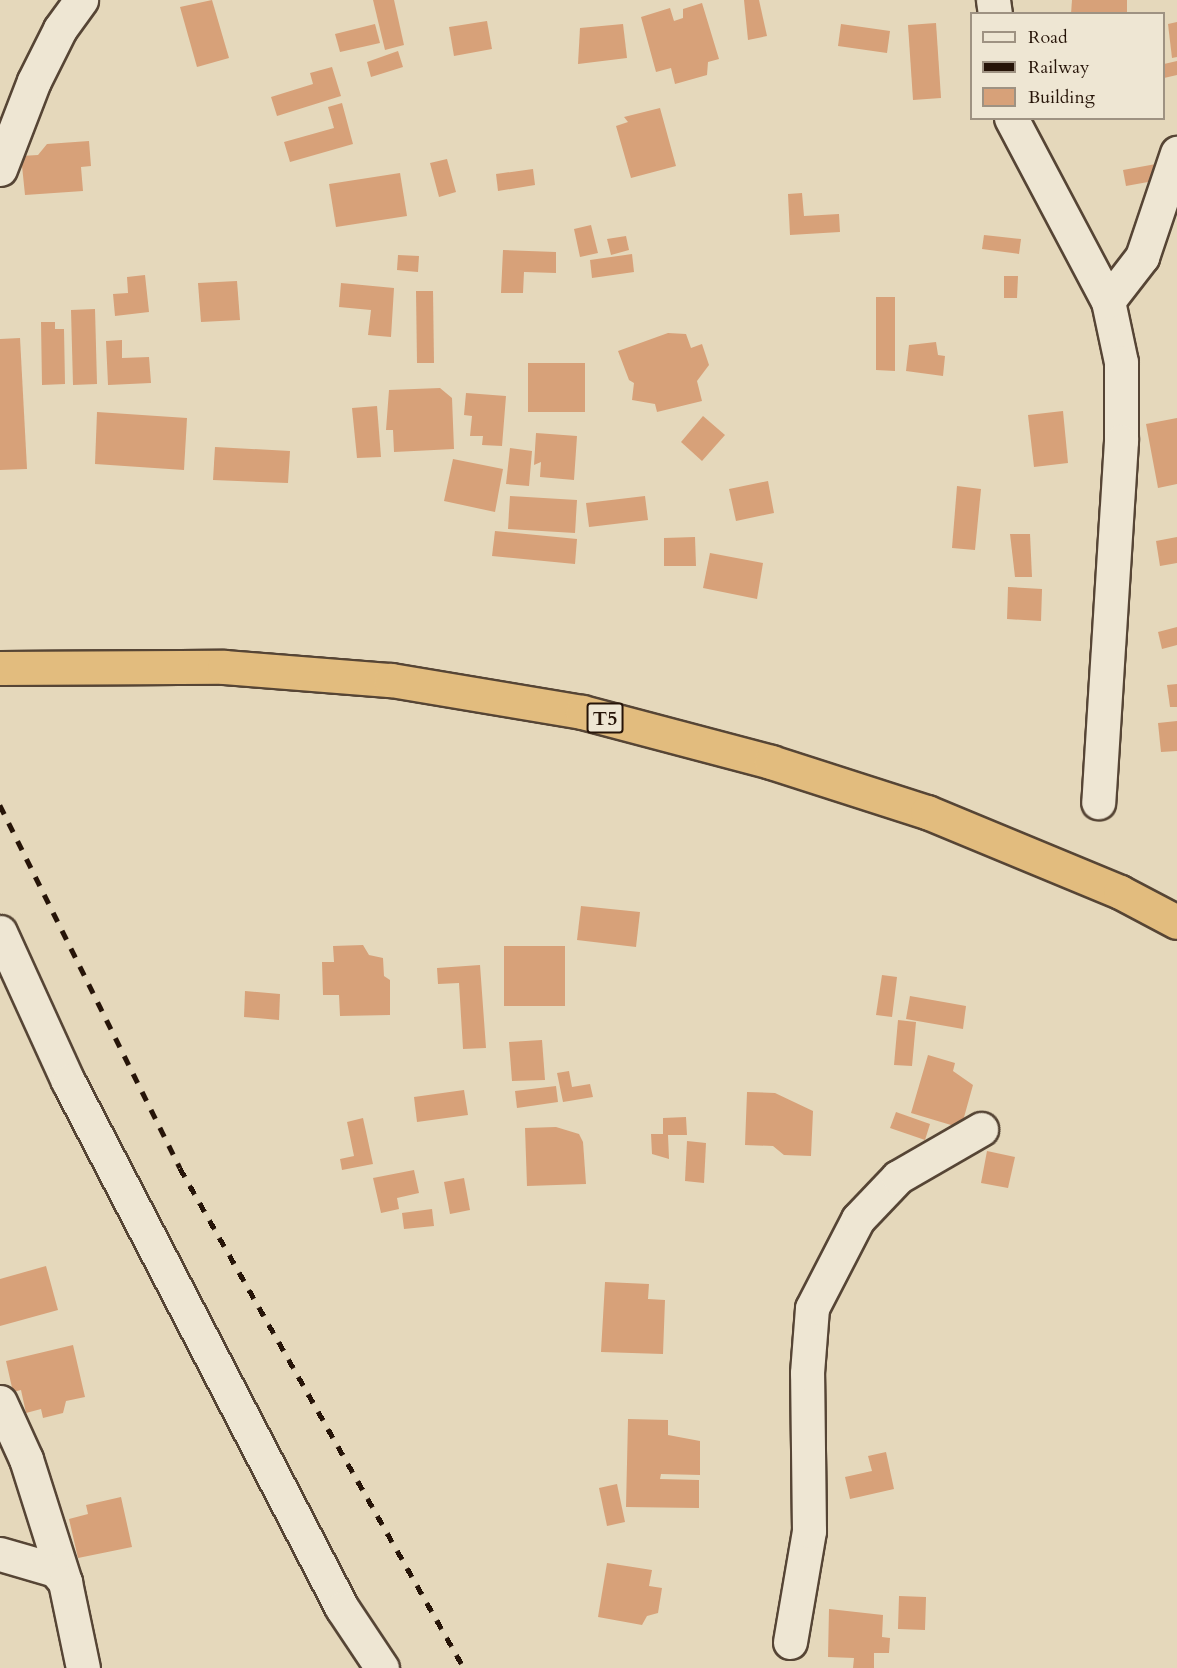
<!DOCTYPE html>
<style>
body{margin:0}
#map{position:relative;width:1177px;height:1668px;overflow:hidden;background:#e5d8bb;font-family:Cardo,serif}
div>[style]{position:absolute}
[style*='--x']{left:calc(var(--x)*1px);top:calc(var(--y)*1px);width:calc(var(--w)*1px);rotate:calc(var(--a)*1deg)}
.building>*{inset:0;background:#d7a179}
.roads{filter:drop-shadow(2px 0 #564535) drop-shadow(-2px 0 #564535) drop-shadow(0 2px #564535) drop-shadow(0 -2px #564535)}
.street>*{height:33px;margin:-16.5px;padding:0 16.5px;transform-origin:16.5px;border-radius:16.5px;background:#eee6d3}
.highway>*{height:33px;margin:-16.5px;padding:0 16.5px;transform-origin:16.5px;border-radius:16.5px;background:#e2bc7e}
.rail>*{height:4.5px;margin-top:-2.25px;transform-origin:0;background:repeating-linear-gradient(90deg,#261408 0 10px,transparent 0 20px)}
span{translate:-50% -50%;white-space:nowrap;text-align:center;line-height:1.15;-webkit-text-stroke:4.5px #eee6d3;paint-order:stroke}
.shield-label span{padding:2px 4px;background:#eee6d3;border:2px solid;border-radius:4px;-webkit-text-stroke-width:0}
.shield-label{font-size:20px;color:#261408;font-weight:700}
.legend{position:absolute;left:970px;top:12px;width:195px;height:108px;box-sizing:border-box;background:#eee6d3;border:2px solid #9e9282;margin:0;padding:8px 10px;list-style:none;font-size:18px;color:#261408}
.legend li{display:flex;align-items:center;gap:12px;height:30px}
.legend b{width:30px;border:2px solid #9e9282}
</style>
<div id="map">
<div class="building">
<i style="clip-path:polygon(212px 0,229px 58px,197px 67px,180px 7px)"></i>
<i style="clip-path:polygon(373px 0,394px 0,404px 45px,385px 50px)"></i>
<i style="clip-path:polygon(744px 0,759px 0,767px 36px,748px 40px)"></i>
<i style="clip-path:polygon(1072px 0,1127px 0,1127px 14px,1071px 14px)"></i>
<i style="clip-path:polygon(702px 3px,719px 59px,708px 62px,707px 75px,675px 84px,671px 68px,656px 72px,641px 17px,670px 8px,674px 21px,683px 18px,683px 9px)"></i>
<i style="clip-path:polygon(487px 21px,492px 49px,454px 56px,449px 27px)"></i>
<i style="clip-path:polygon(1177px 22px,1177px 57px,1172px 58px,1168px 24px)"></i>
<i style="clip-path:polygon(936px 23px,941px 98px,913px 100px,908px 25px)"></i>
<i style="clip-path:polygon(375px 24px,380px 43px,340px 52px,335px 34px)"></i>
<i style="clip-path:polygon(623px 24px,627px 58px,578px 64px,580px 28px)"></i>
<i style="clip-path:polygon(841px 24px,890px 31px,887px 53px,838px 46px)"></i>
<i style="clip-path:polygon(398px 51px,403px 67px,371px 77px,367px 62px)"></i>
<i style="clip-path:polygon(1177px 61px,1177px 75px,1164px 78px,1164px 64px)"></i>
<i style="clip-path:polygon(332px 67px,341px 96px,277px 116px,271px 97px,313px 84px,310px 73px)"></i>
<i style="clip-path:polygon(342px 103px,353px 144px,290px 162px,284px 142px,334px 128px,328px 107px)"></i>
<i style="clip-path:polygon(660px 108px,676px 166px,631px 178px,616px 126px,628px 122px,624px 117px)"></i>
<i style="clip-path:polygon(89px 141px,91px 166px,81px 167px,83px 191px,25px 195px,21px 156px,38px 155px,47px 144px)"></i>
<i style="clip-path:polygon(447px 159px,456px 192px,439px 197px,430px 163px)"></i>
<i style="clip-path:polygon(1156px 164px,1159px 180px,1126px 186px,1123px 170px)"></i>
<i style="clip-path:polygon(533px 169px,535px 185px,498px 191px,496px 174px)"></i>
<i style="clip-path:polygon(400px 173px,407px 216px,336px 227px,329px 184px)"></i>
<i style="clip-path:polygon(802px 193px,804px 216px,839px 214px,840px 232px,790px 235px,788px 194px)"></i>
<i style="clip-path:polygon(591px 225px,598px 253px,580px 257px,574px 229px)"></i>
<i style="clip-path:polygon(984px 235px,1021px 239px,1019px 254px,982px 249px)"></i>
<i style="clip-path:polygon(626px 236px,629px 250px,611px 255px,607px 239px)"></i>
<i style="clip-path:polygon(503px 250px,556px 252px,556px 273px,524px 272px,523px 293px,501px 293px)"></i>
<i style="clip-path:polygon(632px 254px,634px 272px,592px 278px,590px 260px)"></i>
<i style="clip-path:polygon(398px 255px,419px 256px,418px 272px,397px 270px)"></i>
<i style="clip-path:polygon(145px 275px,149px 312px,115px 316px,113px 294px,128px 293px,127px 277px)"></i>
<i style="clip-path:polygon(1004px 276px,1018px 276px,1017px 298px,1004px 298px)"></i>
<i style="clip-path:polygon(237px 281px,240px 320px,201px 322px,198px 283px)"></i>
<i style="clip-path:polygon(341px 283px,394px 288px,391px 337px,368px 335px,371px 310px,339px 307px)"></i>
<i style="clip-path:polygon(416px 291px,433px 291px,434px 363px,417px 363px)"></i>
<i style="clip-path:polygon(876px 297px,895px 297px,895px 371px,876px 370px)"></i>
<i style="clip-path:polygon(95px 309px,97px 384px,73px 385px,71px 310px)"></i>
<i style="clip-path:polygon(41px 322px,55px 322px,55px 329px,64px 329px,65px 384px,42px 385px)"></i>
<i style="clip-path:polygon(668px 333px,686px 334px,691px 348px,702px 344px,709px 365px,697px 381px,702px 401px,657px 412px,655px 404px,632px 400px,634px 383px,629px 380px,618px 351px)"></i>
<i style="clip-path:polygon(20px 338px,27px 469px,0 470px,0 339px)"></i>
<i style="clip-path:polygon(122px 340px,122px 358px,149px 357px,151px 383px,108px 385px,106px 341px)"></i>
<i style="clip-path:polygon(936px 342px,938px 355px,945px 356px,943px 376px,906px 371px,909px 345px)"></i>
<i style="clip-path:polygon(528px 363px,585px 363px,585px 412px,528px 412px)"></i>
<i style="clip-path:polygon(440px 388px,452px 398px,454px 449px,394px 452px,393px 430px,386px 430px,389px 390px)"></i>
<i style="clip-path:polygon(466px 393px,506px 396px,502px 446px,482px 445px,483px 436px,470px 436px,472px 416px,464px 415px)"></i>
<i style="clip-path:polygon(377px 406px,381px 457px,357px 458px,352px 408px)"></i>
<i style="clip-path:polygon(1063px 411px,1068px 463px,1034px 467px,1028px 415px)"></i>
<i style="clip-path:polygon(97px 412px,187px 418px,184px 470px,95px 464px)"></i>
<i style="clip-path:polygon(703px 416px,725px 435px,702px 461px,681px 442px)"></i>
<i style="clip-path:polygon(1177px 418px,1177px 484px,1158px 488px,1146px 424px)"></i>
<i style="clip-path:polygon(536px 433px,577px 436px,574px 480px,540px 477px,541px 462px,534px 465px)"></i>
<i style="clip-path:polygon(215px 447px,290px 451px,288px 483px,213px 480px)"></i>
<i style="clip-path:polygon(510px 448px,532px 451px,529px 486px,506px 484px)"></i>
<i style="clip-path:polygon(453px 459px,503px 469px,495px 512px,444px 501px)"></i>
<i style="clip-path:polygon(768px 481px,774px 513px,736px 521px,729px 489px)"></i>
<i style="clip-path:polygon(957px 486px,981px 489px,975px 550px,952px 548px)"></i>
<i style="clip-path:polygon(510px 496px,577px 500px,575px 533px,508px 529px)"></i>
<i style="clip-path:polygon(645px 496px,648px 520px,589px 527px,586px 503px)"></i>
<i style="clip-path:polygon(495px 531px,577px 539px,575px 564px,492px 556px)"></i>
<i style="clip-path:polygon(1010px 534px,1030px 534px,1032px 577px,1015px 577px)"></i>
<i style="clip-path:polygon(695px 537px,696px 566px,664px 566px,664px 538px)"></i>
<i style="clip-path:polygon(1177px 537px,1177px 563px,1160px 566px,1156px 541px)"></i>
<i style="clip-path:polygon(710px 553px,763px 563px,757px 599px,703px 588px)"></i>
<i style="clip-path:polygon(1008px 587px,1042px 589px,1041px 621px,1007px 619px)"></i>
<i style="clip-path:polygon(1177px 627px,1177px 645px,1162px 649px,1158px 632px)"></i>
<i style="clip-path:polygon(1177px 684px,1177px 707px,1170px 707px,1167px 685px)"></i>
<i style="clip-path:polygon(1177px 721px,1177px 751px,1161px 752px,1158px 723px)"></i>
<i style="clip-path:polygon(581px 906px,640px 912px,636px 947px,577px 940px)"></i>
<i style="clip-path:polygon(363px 945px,369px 955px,383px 958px,384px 976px,390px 980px,390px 1015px,340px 1016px,339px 995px,323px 995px,322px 962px,334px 962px,333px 946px)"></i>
<i style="clip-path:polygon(504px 946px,565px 946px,565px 1006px,504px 1006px)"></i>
<i style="clip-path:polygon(480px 965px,486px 1048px,463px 1049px,459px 983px,438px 984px,437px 968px)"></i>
<i style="clip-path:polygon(882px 975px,897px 977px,892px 1017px,876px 1015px)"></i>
<i style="clip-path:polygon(245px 991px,280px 994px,279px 1020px,244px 1017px)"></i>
<i style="clip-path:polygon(910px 996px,966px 1006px,963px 1029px,906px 1019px)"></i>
<i style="clip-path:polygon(898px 1020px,916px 1022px,912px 1066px,894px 1065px)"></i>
<i style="clip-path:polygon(542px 1040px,545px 1080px,512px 1081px,509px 1042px)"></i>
<i style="clip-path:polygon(928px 1055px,955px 1063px,953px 1071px,973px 1085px,961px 1128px,911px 1113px)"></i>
<i style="clip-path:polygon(569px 1071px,572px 1087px,590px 1084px,593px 1097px,563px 1102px,557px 1073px)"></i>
<i style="clip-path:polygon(556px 1086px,558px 1102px,517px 1108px,515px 1091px)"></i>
<i style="clip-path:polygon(464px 1090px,468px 1115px,417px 1122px,414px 1097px)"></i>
<i style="clip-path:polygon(747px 1092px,775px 1093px,813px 1111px,811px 1156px,784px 1155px,773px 1146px,745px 1145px)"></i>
<i style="clip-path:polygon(896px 1112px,930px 1124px,925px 1140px,890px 1128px)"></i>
<i style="clip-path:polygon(686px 1117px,687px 1135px,668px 1135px,669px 1159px,652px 1154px,651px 1134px,663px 1134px,663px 1118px)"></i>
<i style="clip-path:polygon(363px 1118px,373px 1164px,342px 1170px,340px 1159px,354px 1156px,347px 1122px)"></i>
<i style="clip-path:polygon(556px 1127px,579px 1134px,583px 1142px,586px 1184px,527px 1186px,525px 1128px)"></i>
<i style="clip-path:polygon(687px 1141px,706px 1143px,704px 1183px,685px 1181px)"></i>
<i style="clip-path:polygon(987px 1151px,1015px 1157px,1008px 1188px,981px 1183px)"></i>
<i style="clip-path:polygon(414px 1170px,419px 1193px,397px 1198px,399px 1209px,381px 1213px,373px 1178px)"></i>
<i style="clip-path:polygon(464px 1178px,470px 1210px,450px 1214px,444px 1182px)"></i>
<i style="clip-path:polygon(432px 1209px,434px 1226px,404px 1229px,402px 1213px)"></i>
<i style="clip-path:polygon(46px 1266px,58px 1310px,0 1326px,0 1279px)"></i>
<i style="clip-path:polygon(605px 1282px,649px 1284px,648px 1299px,665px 1300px,663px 1354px,601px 1352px)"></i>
<i style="clip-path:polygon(73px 1345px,85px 1397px,66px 1401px,63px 1413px,43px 1418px,41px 1409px,26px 1413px,21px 1390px,13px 1392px,6px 1361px)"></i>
<i style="clip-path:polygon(628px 1419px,668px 1420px,668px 1435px,700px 1441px,700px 1475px,661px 1474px,660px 1479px,699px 1480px,699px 1508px,626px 1507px)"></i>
<i style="clip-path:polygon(886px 1452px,894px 1489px,850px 1499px,845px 1477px,872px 1471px,868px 1456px)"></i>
<i style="clip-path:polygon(617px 1484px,625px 1522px,607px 1526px,599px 1488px)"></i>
<i style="clip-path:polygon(121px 1497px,132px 1547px,78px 1558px,69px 1519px,88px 1514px,86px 1505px)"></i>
<i style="clip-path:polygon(607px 1563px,652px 1570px,649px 1586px,662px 1588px,658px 1613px,647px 1616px,642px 1625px,598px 1617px)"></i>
<i style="clip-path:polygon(899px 1596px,926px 1597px,925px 1630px,898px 1629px)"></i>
<i style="clip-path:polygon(829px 1609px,883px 1615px,882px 1637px,890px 1638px,889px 1653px,874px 1653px,874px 1668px,853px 1668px,854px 1658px,828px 1657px)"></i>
</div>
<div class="roads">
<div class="street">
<i style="--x:993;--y:0;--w:14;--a:82"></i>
<i style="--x:1011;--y:118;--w:207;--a:62.1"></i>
<i style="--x:1108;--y:301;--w:62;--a:78"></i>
<i style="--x:1121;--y:362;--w:79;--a:90"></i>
<i style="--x:1121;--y:441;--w:362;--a:93.6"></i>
<i style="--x:0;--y:169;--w:94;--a:-68.9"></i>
<i style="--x:34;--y:81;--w:58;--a:-63.4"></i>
<i style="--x:60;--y:29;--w:36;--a:-54"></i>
<i style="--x:1108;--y:301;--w:56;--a:-52.3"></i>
<i style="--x:1142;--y:257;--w:110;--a:-71.4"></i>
<i style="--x:0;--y:932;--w:164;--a:65.5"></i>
<i style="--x:68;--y:1081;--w:594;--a:62.53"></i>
<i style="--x:342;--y:1608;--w:72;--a:56.3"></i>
<i style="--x:0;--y:1402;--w:63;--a:65.5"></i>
<i style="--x:26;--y:1459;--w:129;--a:72.4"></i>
<i style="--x:0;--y:1554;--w:57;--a:16.2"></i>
<i style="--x:55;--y:1570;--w:16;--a:50"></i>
<i style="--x:65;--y:1582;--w:88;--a:78.2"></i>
<i style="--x:790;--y:1642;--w:113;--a:-80.3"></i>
<i style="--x:809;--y:1531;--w:158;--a:-90.7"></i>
<i style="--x:807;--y:1373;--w:65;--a:-85.6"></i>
<i style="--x:812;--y:1308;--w:100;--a:-62.7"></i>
<i style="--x:858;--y:1219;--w:58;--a:-46.4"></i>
<i style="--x:898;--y:1177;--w:96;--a:-30"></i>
</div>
<div class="highway">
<i style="--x:0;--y:668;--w:224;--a:-0.3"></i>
<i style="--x:224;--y:667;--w:168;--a:4.5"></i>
<i style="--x:391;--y:680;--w:194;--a:9.5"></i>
<i style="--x:582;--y:712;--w:196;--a:14.8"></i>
<i style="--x:771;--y:762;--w:164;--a:17.8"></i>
<i style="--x:927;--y:812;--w:209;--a:22.5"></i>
<i style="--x:1120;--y:892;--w:64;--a:27.8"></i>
</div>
</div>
<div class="rail">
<i style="--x:0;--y:805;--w:405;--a:63.6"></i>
<i style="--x:180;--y:1168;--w:575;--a:60.4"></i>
</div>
<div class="shield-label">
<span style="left:605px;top:718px">T5</span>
</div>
<ul class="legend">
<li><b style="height:8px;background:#eee6d3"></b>Road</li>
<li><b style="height:8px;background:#261408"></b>Railway</li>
<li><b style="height:16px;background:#d7a179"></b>Building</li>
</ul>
</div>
